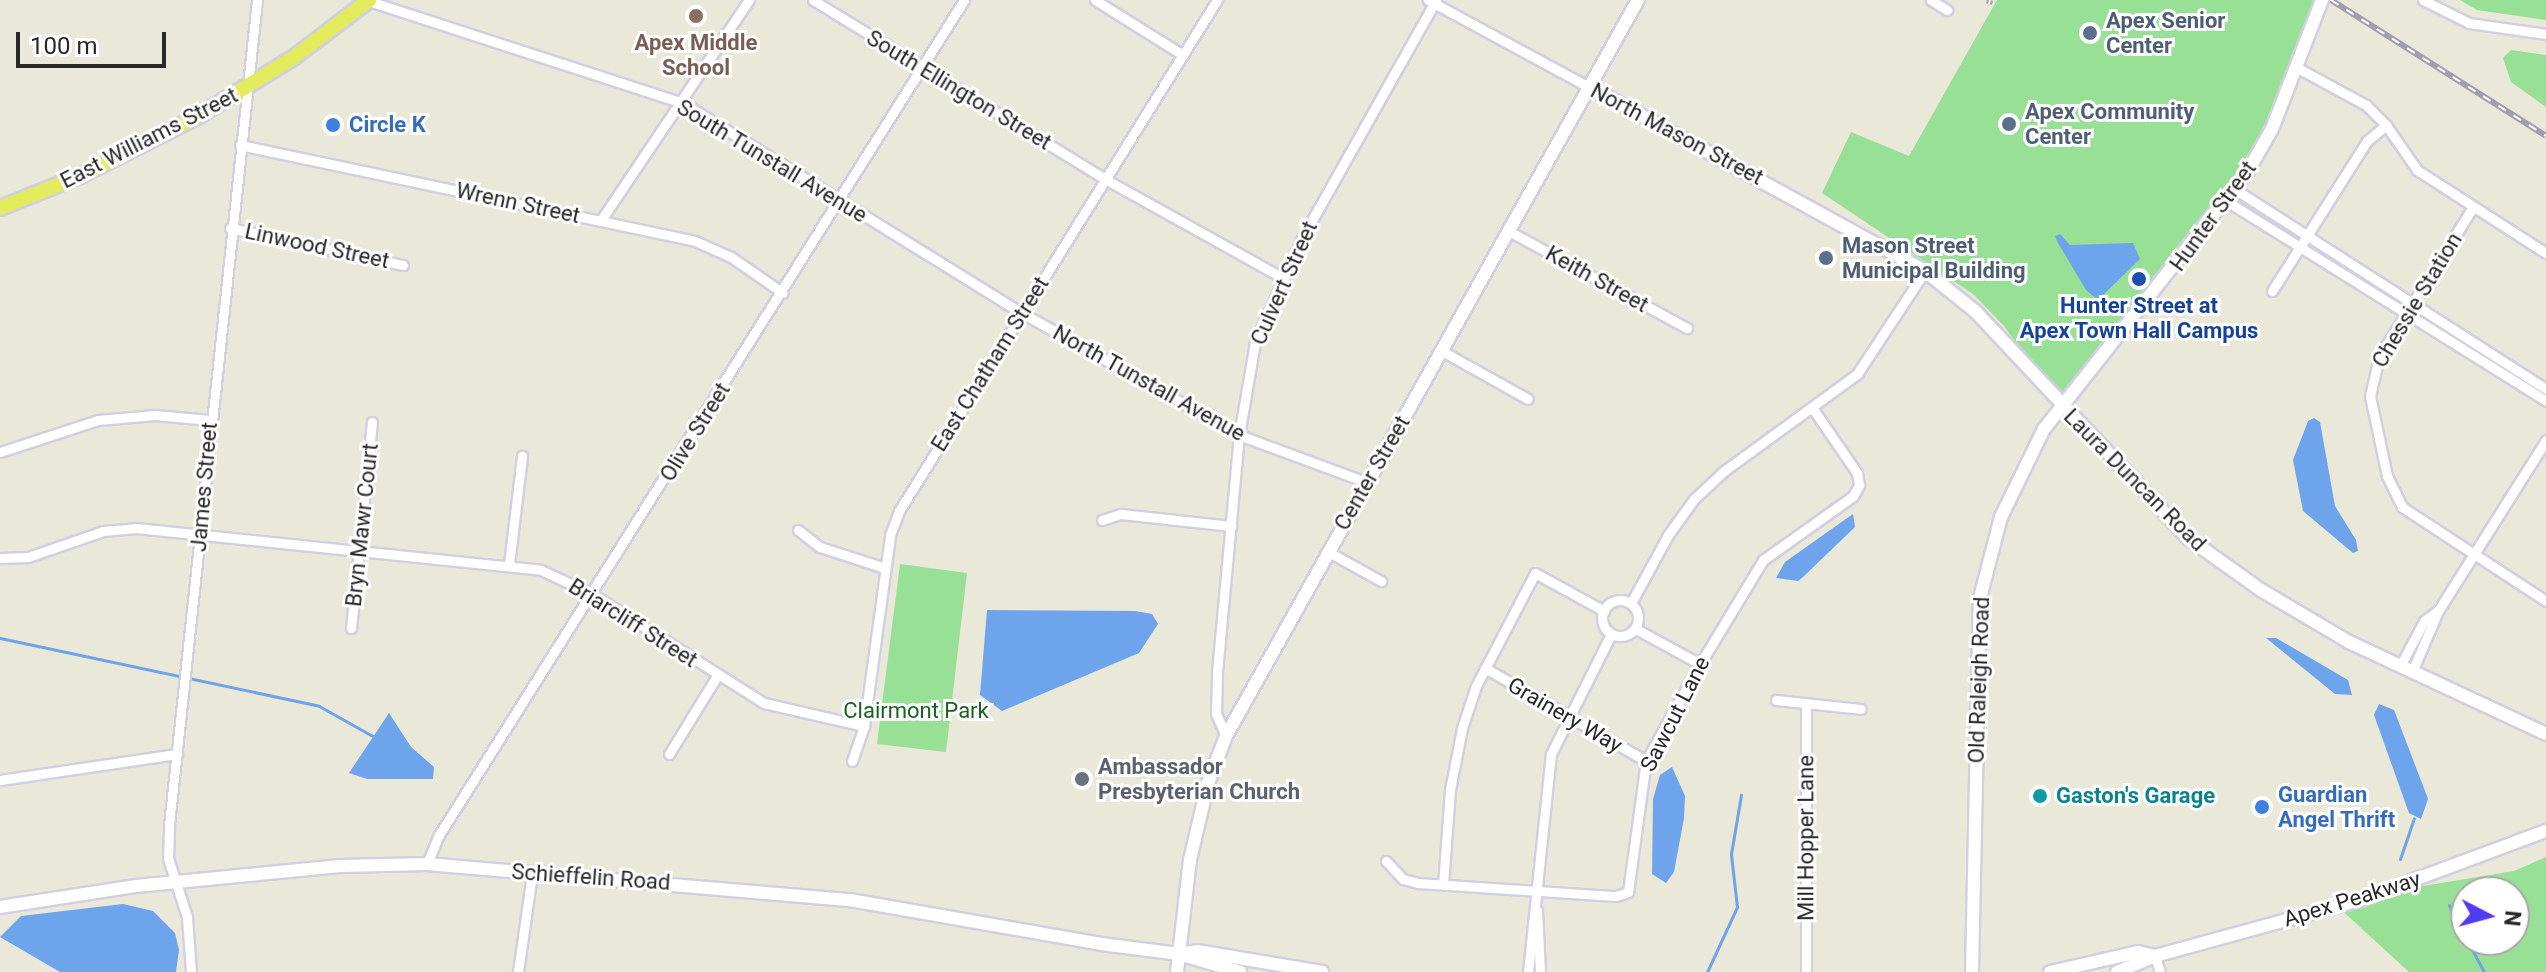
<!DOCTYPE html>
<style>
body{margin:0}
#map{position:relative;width:2546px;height:972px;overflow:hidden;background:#eae8d9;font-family:Roboto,sans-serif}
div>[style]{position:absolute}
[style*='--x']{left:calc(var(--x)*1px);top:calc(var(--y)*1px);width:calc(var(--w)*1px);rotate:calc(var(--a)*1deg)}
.green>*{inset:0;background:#99e097}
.water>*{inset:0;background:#6ea4eb}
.stream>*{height:3px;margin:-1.5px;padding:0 1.5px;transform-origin:1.5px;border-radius:1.5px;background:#6ea4eb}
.roads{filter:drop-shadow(2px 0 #d1cfe1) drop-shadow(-2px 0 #d1cfe1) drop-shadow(0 2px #d1cfe1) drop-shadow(0 -2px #d1cfe1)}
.street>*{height:9px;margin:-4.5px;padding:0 4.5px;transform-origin:4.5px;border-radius:4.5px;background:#fff}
.street>.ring{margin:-4.5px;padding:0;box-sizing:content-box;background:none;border:9px solid #fff;border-radius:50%}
.secondary>*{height:12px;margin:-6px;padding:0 6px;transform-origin:6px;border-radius:6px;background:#fff}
.primary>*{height:14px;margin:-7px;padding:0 7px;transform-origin:7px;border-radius:7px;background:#e2ec5c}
.rail>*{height:6px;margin-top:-3px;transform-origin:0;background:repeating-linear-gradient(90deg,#fff 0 9px,#a09db2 0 18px);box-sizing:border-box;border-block:2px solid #a09db2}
.dots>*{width:22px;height:22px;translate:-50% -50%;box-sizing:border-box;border:4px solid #fff;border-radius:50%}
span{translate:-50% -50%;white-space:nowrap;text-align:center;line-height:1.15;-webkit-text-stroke:6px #fff;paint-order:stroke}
.service-label{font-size:22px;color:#4e5e75;font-weight:700}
.left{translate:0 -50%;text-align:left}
.education-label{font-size:22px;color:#785e54;font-weight:700}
.street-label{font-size:22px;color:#282828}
.shop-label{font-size:22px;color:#366cbe;font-weight:700}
.transit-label{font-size:22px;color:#164399;font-weight:700}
.park-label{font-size:22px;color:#1b6222}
.worship-label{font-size:22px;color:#5b616d;font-weight:700}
.culture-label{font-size:22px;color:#0d838f;font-weight:700}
.north{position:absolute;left:2450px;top:876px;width:80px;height:80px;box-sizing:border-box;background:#fff;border:2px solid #a9a9a9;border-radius:50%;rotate:96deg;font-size:22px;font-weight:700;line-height:32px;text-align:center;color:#282828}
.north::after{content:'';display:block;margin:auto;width:28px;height:36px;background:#513cf5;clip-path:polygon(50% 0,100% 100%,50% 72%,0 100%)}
.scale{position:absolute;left:16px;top:32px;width:150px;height:36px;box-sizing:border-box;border:4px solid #282828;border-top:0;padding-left:10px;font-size:24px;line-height:28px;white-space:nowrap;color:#282828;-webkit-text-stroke:6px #fff;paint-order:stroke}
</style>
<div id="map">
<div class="green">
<i style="clip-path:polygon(1997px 0,2319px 0,2278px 101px,2223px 202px,2061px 406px,2004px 326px,1973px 294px,1822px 193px,1851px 132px,1909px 156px)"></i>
<i style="clip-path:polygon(2460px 0,2546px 0,2546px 20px,2477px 10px)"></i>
<i style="clip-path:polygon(2511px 50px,2546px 55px,2546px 107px,2511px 82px,2503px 58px)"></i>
<i style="clip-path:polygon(900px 564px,967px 573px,946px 752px,877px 744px)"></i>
<i style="clip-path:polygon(evenodd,2546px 857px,2546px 972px,2409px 972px,2337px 906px,2375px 894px,2514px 871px,2546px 857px,2466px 892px,2514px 892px,2514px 940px,2466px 940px,2466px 892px)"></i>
</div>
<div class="water">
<i style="clip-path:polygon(2060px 234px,2070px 245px,2133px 243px,2140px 259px,2098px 300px,2086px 290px,2058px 243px,2055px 236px)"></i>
<i style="clip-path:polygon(2314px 418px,2320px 422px,2335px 506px,2356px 540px,2358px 551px,2353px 553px,2303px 511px,2293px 460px,2308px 421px)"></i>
<i style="clip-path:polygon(1853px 514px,1855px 527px,1803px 577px,1798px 581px,1776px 578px,1785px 562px)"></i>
<i style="clip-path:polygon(987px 610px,1135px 611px,1152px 614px,1158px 624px,1139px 653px,1002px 711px,980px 695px)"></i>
<i style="clip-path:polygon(2266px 638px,2276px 638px,2348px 680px,2352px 695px,2335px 694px)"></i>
<i style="clip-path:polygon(2379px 704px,2394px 710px,2422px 783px,2428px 799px,2421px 819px,2409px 813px,2374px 715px)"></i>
<i style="clip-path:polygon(389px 713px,411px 747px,434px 767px,433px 779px,367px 779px,349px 773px)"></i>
<i style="clip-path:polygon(1672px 767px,1685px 796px,1684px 818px,1674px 872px,1666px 883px,1652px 874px,1653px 799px,1660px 775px)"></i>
<i style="clip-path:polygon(123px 904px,153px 911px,175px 933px,179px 950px,176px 972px,60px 972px,0 937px,21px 916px)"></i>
</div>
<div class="stream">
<i style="--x:0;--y:638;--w:326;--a:12"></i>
<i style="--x:319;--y:706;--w:65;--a:29.3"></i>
<i style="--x:2400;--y:859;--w:43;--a:-71.1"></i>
<i style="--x:2449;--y:905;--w:37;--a:63"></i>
<i style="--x:2467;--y:940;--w:36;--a:62"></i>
<i style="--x:1707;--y:972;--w:72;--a:-65.2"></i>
<i style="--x:1737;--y:907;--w:53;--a:-96.5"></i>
<i style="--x:1731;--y:854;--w:60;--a:-80.4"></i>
</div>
<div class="roads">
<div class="street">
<i style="--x:813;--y:0;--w:342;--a:31.5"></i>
<i style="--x:1105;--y:179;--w:201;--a:29.1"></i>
<i style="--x:1095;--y:0;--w:104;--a:32"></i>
<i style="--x:1428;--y:0;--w:183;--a:28.4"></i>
<i style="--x:1931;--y:0;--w:19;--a:32"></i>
<i style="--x:2423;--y:0;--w:51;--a:26.6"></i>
<i style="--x:2469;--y:23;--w:78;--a:8.1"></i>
<i style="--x:369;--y:1;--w:330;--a:18"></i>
<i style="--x:683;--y:103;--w:399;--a:31.8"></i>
<i style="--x:1022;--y:313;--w:249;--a:29.3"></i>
<i style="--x:1239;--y:435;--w:135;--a:20.3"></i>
<i style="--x:2296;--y:67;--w:80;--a:28.5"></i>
<i style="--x:2366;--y:105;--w:28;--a:45"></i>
<i style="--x:2386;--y:125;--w:55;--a:55.4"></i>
<i style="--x:2417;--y:170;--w:153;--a:32.8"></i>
<i style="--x:240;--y:145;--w:465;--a:11.9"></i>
<i style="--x:695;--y:241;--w:39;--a:24"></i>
<i style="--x:731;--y:257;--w:63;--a:34.7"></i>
<i style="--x:2236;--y:190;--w:368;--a:32.7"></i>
<i style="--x:2228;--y:202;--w:375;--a:32"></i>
<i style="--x:2473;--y:207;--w:177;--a:122.1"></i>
<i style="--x:2379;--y:357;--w:40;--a:103"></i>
<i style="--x:2370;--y:396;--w:82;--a:78"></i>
<i style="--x:2387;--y:476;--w:34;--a:64"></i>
<i style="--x:2402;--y:507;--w:172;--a:33.1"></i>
<i style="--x:601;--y:220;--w:265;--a:-56.1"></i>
<i style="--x:230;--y:228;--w:177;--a:12.1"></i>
<i style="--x:1507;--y:230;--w:205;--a:28.6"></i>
<i style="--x:2272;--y:291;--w:178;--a:-57.7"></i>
<i style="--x:2367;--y:141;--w:25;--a:-40"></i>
<i style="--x:1442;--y:351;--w:98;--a:29.2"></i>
<i style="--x:0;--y:452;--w:103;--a:-18.1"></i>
<i style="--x:98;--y:420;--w:57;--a:-5"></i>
<i style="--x:155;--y:415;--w:55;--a:5.2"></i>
<i style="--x:1102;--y:520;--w:20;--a:-18"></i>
<i style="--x:1121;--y:514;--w:111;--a:6.2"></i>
<i style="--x:798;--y:530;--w:28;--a:38"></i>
<i style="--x:820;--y:547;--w:68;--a:17.9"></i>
<i style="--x:1327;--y:551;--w:62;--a:29.1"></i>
<i style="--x:0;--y:558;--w:28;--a:-2"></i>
<i style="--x:28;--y:557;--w:79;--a:-19.1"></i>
<i style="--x:103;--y:531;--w:33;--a:-5"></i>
<i style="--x:136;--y:528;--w:407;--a:5.9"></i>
<i style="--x:541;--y:570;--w:56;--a:25.2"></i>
<i style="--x:592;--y:594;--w:204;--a:32.4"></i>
<i style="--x:764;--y:703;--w:103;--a:13"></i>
<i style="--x:509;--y:564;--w:109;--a:-83.1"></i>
<i class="ring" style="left:1602px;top:600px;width:27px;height:27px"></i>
<i style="--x:1631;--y:603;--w:77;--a:-61.4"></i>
<i style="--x:1668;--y:535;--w:44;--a:-54.2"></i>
<i style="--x:1694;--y:499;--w:41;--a:-43"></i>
<i style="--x:1724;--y:471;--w:165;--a:-36.1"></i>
<i style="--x:1857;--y:374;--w:123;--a:-56.6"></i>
<i style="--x:351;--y:628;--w:207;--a:-84.2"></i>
<i style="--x:1636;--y:629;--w:73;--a:28.7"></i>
<i style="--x:2400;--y:666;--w:51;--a:-61.9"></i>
<i style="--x:2424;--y:621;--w:17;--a:-36"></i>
<i style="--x:2438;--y:611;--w:202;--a:-57.7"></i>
<i style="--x:1485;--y:668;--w:186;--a:30"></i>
<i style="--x:2412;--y:672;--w:66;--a:-66.9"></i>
<i style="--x:1776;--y:700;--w:85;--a:6"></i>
<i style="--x:1226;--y:736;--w:24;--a:-114"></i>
<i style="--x:1216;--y:714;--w:42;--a:-88.6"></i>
<i style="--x:1217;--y:672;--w:238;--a:-84.7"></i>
<i style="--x:1239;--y:435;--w:94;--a:-80.2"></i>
<i style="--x:1255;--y:342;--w:116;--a:-65.6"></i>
<i style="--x:1303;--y:236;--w:271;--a:-60.6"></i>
<i style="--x:669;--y:754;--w:92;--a:-58.4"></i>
<i style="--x:852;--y:761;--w:37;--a:-71"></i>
<i style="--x:864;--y:726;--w:193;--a:-82.2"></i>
<i style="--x:890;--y:535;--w:26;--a:-69"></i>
<i style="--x:899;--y:511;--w:602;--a:-58.11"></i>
<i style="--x:0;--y:780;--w:179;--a:-8.4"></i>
<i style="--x:1386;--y:861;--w:25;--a:47"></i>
<i style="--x:1403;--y:879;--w:16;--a:15"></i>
<i style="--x:1418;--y:883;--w:198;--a:3.8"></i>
<i style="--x:1616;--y:896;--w:13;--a:-18"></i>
<i style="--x:1628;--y:892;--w:132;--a:-82.2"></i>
<i style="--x:1646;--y:761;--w:111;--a:-60.9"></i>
<i style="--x:1700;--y:664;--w:122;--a:-58.8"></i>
<i style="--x:1763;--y:560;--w:110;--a:-35.4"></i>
<i style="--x:1853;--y:496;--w:13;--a:-61"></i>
<i style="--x:1859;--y:485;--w:12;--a:-99"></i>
<i style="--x:1857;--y:473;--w:78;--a:-124.5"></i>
<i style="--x:427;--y:864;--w:31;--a:-68"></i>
<i style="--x:439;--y:835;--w:986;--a:-57.84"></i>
<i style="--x:1443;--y:885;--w:95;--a:-85.8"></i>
<i style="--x:1450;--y:790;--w:63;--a:-79"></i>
<i style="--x:1462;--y:728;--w:44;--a:-71.6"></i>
<i style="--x:1476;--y:686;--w:127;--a:-62.4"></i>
<i style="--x:1535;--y:573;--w:79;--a:28.8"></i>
<i style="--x:1537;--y:910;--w:62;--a:87.2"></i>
<i style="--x:2155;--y:956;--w:17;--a:73"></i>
<i style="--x:191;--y:972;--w:55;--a:-94.2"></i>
<i style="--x:187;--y:917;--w:62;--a:-107.9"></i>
<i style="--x:168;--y:858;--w:33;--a:-88"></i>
<i style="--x:169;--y:825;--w:830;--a:-83.91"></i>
<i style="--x:518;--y:972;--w:99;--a:-81.9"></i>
<i style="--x:1528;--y:972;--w:219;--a:-84"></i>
<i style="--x:1551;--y:754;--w:134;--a:-63.4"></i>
<i style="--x:1806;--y:972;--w:269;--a:-90"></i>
</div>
<div class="secondary">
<i style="--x:1589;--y:87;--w:383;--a:28.7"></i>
<i style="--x:1925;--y:271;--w:64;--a:38.7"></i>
<i style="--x:1975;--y:311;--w:311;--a:46.8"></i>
<i style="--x:2188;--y:538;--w:90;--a:35.5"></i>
<i style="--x:2261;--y:590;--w:102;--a:30.6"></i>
<i style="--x:2349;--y:642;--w:217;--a:25"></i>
<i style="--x:0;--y:907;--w:138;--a:-8.8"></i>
<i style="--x:136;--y:886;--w:205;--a:-5.6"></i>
<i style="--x:340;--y:866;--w:87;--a:-1.3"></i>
<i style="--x:427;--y:864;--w:425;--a:4.9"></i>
<i style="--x:850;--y:900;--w:255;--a:9.9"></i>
<i style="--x:1101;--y:944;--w:79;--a:7.3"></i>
<i style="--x:1179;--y:954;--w:18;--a:-9"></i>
<i style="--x:1197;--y:951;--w:127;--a:9.5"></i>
<i style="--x:1179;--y:954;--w:64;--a:16.4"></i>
<i style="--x:1177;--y:972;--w:113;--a:-83.4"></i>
<i style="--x:1190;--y:860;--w:79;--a:-76.8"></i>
<i style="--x:1208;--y:783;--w:50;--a:-69"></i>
<i style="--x:1226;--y:736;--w:843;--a:-60.76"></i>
<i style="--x:1972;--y:972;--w:374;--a:-88.8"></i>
<i style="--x:1980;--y:598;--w:84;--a:-75.5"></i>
<i style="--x:2001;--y:517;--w:98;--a:-64"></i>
<i style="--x:2044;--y:429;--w:329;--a:-51.7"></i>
<i style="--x:2248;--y:171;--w:48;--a:-60.3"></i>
<i style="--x:2272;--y:129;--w:138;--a:-68.8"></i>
<i style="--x:2050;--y:972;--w:90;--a:-12.8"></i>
<i style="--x:2138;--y:952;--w:17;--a:13"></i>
<i style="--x:2117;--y:972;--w:41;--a:-22.8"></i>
<i style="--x:2155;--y:956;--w:213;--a:-15.3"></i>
<i style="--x:2360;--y:900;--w:198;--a:-20.4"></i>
</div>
<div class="primary">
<i style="--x:0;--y:208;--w:88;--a:-21.9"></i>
<i style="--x:82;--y:175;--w:129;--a:-26.8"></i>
<i style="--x:197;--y:117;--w:113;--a:-31.6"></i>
<i style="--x:293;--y:58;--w:96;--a:-37.3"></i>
</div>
</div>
<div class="rail">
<i style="--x:2331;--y:0;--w:254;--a:32.3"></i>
<i style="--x:1989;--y:4;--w:4;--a:-76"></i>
</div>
<div class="dots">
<i style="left:696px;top:16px;background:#8d6e63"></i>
<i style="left:2090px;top:33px;background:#5c6f8a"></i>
<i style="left:2009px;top:124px;background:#5c6f8a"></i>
<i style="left:333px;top:125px;background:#3f7fe0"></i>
<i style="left:1826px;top:258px;background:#5c6f8a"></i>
<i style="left:2139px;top:279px;background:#1a4fb4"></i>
<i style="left:1082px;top:779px;background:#6b7280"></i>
<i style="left:2040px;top:796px;background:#0f9aa8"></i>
<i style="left:2262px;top:807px;background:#3f7fe0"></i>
</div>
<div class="service-label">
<span class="left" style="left:2106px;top:33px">Apex Senior<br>Center</span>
<span class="left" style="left:2025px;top:124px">Apex Community<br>Center</span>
<span class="left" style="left:1842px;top:258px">Mason Street<br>Municipal Building</span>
</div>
<div class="education-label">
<span style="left:696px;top:55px">Apex Middle<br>School</span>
</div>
<div class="street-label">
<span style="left:959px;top:90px;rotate:31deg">South Ellington Street</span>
<span style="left:1677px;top:134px;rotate:28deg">North Mason Street</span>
<span style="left:149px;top:138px;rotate:-27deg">East Williams Street</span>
<span style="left:772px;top:161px;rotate:31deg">South Tunstall Avenue</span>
<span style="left:518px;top:203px;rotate:12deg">Wrenn Street</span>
<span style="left:2213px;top:216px;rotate:-54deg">Hunter Street</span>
<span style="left:317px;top:246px;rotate:12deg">Linwood Street</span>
<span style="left:1597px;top:279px;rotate:29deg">Keith Street</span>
<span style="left:1284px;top:283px;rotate:-66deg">Culvert Street</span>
<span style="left:2417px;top:300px;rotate:-59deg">Chessie Station</span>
<span style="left:990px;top:364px;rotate:-58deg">East Chatham Street</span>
<span style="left:1149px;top:383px;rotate:29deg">North Tunstall Avenue</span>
<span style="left:695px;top:432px;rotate:-58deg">Olive Street</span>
<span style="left:1372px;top:473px;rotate:-60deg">Center Street</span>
<span style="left:2135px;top:480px;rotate:45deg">Laura Duncan Road</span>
<span style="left:204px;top:487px;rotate:-85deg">James Street</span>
<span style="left:362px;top:525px;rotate:-84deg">Bryn Mawr Court</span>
<span style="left:633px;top:623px;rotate:32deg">Briarcliff Street</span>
<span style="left:1979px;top:680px;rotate:-88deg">Old Raleigh Road</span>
<span style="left:1675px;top:714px;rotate:-63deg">Sawcut Lane</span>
<span style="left:1565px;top:715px;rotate:30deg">Grainery Way</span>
<span style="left:1806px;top:838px;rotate:-90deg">Mill Hopper Lane</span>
<span style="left:591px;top:877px;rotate:4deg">Schieffelin Road</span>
<span style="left:2352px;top:899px;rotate:-17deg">Apex Peakway</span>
</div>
<div class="shop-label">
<span class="left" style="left:349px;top:125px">Circle K</span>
<span class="left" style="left:2278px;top:807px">Guardian<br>Angel Thrift</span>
</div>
<div class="transit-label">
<span style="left:2139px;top:318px">Hunter Street at<br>Apex Town Hall Campus</span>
</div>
<div class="park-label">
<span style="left:916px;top:711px">Clairmont Park</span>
</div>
<div class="worship-label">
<span class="left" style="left:1098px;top:779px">Ambassador<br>Presbyterian Church</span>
</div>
<div class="culture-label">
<span class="left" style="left:2056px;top:796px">Gaston's Garage</span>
</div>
<div class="north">N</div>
<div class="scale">100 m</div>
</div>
